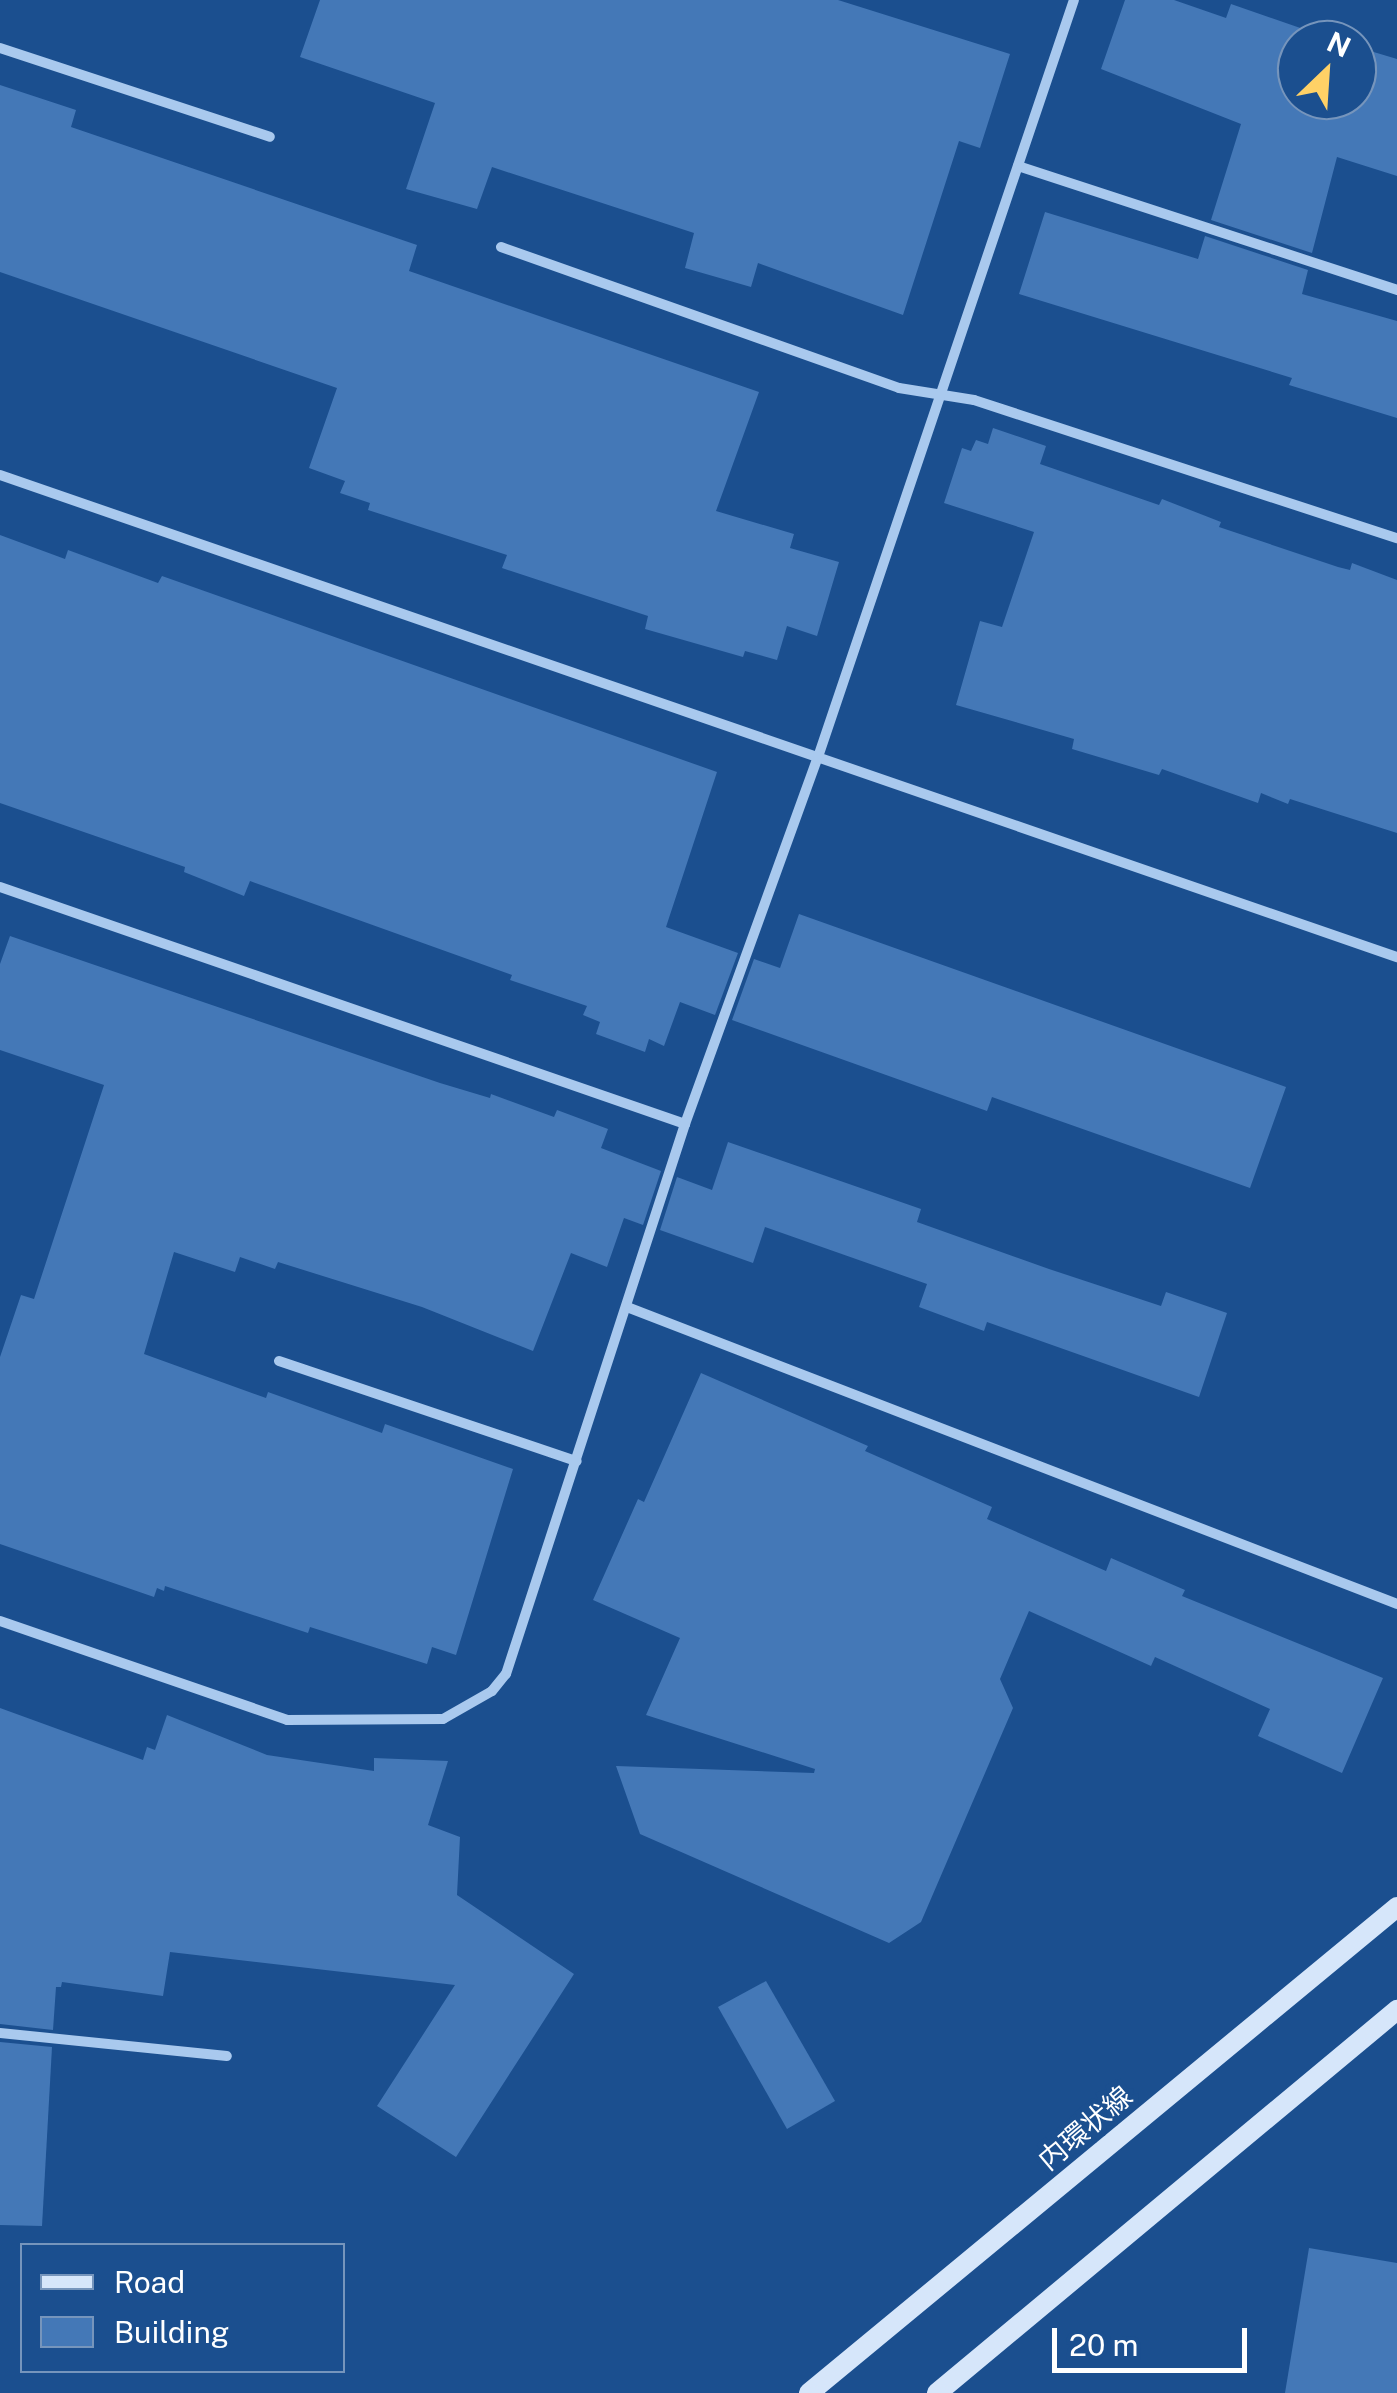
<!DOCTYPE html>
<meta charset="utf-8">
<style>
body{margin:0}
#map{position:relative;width:1397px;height:2393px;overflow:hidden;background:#1b4f8f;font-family:"Public Sans","Noto Sans JP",sans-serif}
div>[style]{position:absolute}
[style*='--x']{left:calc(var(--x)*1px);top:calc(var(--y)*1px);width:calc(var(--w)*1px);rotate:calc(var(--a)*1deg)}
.building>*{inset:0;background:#4478b7}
.street>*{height:10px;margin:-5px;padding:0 5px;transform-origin:5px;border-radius:5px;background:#a9c9ee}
.secondary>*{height:20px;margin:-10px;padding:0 10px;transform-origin:10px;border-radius:10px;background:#d6e6fa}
span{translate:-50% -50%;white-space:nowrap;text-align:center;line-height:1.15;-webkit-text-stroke:10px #1b4f8f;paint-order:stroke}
.street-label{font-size:28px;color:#fff}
.legend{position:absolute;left:20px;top:2243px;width:325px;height:130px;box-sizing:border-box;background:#1b4f8f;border:2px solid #7695bc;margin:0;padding:12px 18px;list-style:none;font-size:30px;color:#fff}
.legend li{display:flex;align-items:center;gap:20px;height:50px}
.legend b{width:50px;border:2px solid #7695bc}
.north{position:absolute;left:1277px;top:20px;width:100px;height:100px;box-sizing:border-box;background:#1b4f8f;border:2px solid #7695bc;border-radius:50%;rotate:25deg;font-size:28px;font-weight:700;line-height:40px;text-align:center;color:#fff}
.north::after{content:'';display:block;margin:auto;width:35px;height:45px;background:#ffd166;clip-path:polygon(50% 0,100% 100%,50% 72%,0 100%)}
.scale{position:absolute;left:1052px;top:2328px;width:195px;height:45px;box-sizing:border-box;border:5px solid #fff;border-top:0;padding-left:12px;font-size:30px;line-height:35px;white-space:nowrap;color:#fff;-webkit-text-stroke:8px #1b4f8f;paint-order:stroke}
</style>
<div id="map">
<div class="building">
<i style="clip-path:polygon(320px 0,838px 0,1010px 54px,980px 148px,959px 141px,903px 315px,758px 263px,751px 287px,685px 268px,694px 233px,492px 167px,477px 209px,406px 189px,435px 103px,300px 57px)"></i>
<i style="clip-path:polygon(1125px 0,1174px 0,1226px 18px,1231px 4px,1335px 40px,1297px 40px,1297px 100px,1357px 100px,1357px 47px,1397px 59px,1397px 176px,1337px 157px,1312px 253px,1211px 220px,1241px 124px,1101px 69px)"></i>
<i style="clip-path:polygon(0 85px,76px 110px,71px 127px,417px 245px,409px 271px,759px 392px,716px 511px,794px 534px,790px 548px,839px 562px,817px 636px,787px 626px,777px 660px,745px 651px,743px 657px,645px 629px,648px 616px,502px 568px,507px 555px,368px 510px,370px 503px,340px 493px,345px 481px,309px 468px,337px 388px,0 272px)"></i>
<i style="clip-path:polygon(1045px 212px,1198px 259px,1205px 236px,1308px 270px,1302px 294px,1397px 321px,1397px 418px,1289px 385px,1292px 378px,1019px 294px)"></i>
<i style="clip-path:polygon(993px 428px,1046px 446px,1040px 464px,1159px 505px,1162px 499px,1221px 522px,1219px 527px,1338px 567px,1350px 570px,1352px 563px,1397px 580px,1397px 833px,1290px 799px,1288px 804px,1261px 793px,1258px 803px,1162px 769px,1159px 775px,1072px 749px,1074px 739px,956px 705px,980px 621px,1002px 627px,1034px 532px,944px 503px,962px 448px,971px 451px,976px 440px,988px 444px)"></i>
<i style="clip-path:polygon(0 535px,65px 559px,68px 550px,158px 583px,162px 576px,717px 772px,666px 927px,738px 953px,715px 1015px,680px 1002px,664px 1046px,649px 1039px,645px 1052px,596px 1034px,600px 1022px,583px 1015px,587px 1006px,510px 980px,512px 975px,250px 881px,244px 896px,184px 872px,185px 867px,0 803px)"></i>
<i style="clip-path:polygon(799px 914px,1286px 1087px,1250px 1188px,992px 1097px,987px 1111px,732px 1020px,754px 959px,780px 968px)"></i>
<i style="clip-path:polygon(10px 936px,440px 1083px,490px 1098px,491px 1094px,554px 1117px,557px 1110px,608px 1129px,601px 1148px,661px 1171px,643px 1225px,624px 1218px,607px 1267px,571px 1253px,533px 1351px,422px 1307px,278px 1262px,275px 1269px,240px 1257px,235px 1272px,174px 1252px,144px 1354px,266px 1398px,268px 1392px,382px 1433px,385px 1424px,513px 1469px,456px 1655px,432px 1647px,427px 1664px,310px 1627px,308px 1633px,165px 1586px,164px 1591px,157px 1588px,154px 1597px,0 1544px,0 1357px,21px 1295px,34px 1299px,104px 1085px,0 1050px,0 964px)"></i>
<i style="clip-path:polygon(728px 1142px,921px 1209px,917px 1222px,1049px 1269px,1161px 1306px,1166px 1292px,1227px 1313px,1199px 1397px,987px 1322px,984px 1331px,919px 1307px,927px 1284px,765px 1227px,753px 1263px,660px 1230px,677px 1177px,712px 1190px)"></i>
<i style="clip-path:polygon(701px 1373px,868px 1446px,865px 1451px,992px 1507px,987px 1519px,1106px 1571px,1111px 1558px,1185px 1590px,1182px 1596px,1383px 1678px,1342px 1773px,1258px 1736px,1270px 1709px,1155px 1657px,1151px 1666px,1029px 1611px,1000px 1679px,1013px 1708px,921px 1922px,889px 1943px,640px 1834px,616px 1766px,814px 1773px,815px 1769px,646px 1715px,680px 1638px,593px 1600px,638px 1499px,644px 1502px)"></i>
<i style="clip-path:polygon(0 1708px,143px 1760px,147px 1747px,155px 1750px,167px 1715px,267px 1755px,374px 1771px,374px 1758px,448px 1761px,428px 1825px,460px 1837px,457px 1895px,574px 1974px,456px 2157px,377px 2106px,455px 1985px,170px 1952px,163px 1996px,62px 1982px,61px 1987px,56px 1987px,53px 2030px,0 2024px)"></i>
<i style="clip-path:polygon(766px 1981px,835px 2101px,787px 2129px,718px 2007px)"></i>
<i style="clip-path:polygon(0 2042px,52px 2047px,42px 2226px,0 2225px)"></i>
<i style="clip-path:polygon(1309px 2248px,1397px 2263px,1397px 2393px,1285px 2393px)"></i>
</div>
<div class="street">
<i style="--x:0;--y:48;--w:284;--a:18.2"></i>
<i style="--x:1018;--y:166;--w:399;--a:18.1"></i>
<i style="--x:501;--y:247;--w:422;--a:19.5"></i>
<i style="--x:899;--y:388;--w:76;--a:9.1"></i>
<i style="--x:974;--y:400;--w:445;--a:18.1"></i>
<i style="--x:0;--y:475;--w:1478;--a:19.04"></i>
<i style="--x:0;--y:887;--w:725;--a:19.08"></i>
<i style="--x:627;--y:1307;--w:825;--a:21.09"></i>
<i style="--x:279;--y:1361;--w:314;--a:18.6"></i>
<i style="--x:0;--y:1621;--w:304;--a:19"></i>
<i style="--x:287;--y:1720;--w:156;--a:-0.4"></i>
<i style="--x:443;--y:1719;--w:56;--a:-29.7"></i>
<i style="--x:492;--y:1691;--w:22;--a:-51"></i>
<i style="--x:506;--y:1674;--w:578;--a:-71.97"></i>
<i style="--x:685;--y:1124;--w:390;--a:-70.1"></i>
<i style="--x:818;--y:757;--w:799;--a:-71.32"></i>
<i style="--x:0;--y:2033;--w:228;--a:5.8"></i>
</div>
<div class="secondary">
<i style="--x:809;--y:2393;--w:763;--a:-39.57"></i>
<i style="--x:937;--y:2393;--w:599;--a:-39.78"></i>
</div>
<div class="street-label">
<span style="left:1085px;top:2128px;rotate:-40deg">内環状線</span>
</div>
<ul class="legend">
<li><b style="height:12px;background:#d6e6fa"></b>Road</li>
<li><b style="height:28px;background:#4478b7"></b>Building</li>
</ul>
<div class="north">N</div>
<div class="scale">20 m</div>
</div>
